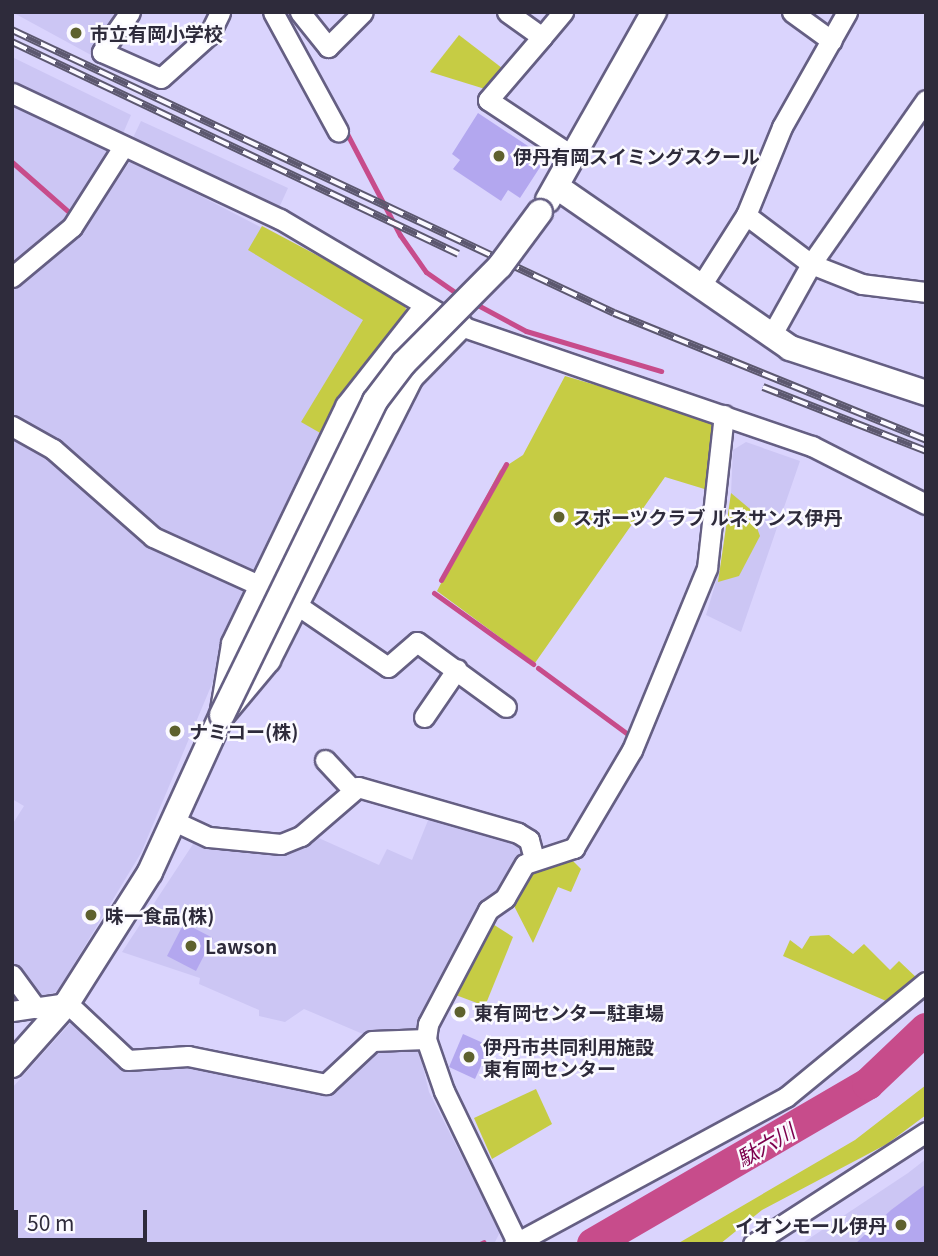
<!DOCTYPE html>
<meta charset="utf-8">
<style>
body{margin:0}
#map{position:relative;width:938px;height:1256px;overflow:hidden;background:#dad4fd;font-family:Georgia,"Noto Sans JP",serif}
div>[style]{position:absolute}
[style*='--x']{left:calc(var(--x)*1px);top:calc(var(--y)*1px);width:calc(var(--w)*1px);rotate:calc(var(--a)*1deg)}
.built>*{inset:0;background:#ccc6f4}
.green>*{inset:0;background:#c6cc44}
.stream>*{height:5px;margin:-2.5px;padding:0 2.5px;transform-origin:2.5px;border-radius:2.5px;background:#c74c8b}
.river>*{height:32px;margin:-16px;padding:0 16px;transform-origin:16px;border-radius:16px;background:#c74c8b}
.building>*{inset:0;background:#b3a7ef}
.roads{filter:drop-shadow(2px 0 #655f83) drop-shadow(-2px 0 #655f83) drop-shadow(0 2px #655f83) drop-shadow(0 -2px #655f83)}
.minor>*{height:19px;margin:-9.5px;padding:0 9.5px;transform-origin:9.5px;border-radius:9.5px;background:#fff}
.tertiary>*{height:24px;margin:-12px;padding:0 12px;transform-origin:12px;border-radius:12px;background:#fff}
.rail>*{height:8px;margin-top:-4px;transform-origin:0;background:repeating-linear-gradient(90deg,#fbfaff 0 16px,#5c586f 0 32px);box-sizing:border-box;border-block:2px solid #5c586f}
.bridges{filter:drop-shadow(2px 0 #655f83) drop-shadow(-2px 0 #655f83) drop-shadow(0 2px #655f83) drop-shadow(0 -2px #655f83)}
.tertiary-bridge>*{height:24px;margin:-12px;padding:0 12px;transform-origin:12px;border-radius:12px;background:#fff}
.dots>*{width:19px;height:19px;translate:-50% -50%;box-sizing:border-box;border:4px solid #fbfaff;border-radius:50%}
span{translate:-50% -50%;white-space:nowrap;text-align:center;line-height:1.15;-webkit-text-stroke:5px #fbfaff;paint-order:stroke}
.poi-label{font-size:19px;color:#2e2b3b;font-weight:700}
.left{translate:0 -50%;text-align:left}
.right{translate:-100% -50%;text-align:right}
.water-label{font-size:21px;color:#7c004d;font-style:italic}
.frame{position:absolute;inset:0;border:14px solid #2e2b3b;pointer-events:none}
.scale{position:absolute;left:14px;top:1210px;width:133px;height:32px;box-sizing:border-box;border:4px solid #2e2b3b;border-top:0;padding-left:9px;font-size:21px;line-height:24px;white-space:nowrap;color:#2e2b3b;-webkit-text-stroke:5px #fbfaff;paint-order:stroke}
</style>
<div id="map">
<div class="built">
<i style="clip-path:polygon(12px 12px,126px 12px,91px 55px)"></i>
<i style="clip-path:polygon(12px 57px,131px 115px,121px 138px,12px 86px)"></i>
<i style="clip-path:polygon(12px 101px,112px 149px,70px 218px,12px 267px)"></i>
<i style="clip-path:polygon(141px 121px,288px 188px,278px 210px,131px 142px)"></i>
<i style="clip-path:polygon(131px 160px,405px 302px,259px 576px,153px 532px,12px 421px,12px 290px,77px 238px)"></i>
<i style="clip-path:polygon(12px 432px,251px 591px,141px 853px,57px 992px,12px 1002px,12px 825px,24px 806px,12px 799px)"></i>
<i style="clip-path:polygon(746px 442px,800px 461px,741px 632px,706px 615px,729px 538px,733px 450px)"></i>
<i style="clip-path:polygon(431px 813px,524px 841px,526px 851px,509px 888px,461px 943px,415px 1033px,370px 1037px,304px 1009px,285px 1022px,259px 1016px,259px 1010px,199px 984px,200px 978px,122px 952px,197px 838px,312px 835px,379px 865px,387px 849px,412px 860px)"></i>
<i style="clip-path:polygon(74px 1019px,128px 1067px,181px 1060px,329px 1094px,358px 1055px,418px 1046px,429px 1092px,500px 1232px,494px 1244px,12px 1244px,12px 1088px)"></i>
<i style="clip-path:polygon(926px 1159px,926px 1244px,801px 1244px,908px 1173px)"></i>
</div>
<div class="green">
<i style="clip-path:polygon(459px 35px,502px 68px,485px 89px,430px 72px)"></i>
<i style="clip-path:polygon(262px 226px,405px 302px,407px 320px,322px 434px,301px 422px,363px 320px,248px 250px)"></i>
<i style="clip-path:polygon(565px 376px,708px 418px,717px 425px,711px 491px,665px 477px,535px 663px,437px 591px,500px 470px,523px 455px)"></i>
<i style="clip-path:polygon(731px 493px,750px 509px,760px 536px,739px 576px,718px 582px)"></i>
<i style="clip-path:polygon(573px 861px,581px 869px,571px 892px,558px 887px,533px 943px,512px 902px,531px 871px)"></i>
<i style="clip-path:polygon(488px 921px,513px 937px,485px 1006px,453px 994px)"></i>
<i style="clip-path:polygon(829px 935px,853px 954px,864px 944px,890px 970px,899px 961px,919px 980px,893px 1004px,783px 956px,790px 940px,802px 949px,810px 936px)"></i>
<i style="clip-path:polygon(926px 1085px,926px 1115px,887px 1144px,762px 1210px,720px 1244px,677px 1244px,855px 1140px)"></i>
<i style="clip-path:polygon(536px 1089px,552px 1124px,492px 1159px,474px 1118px)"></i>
</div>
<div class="stream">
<i style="--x:344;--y:128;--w:121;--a:62.4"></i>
<i style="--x:400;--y:235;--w:45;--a:54.9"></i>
<i style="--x:426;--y:272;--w:40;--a:34.9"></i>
<i style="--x:12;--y:162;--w:79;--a:41.4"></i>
<i style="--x:474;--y:303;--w:59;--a:28.3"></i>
<i style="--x:526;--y:331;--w:141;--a:16.5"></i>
<i style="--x:441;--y:580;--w:133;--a:-60.7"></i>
<i style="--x:434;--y:593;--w:122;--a:35.6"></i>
<i style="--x:538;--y:668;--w:113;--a:36.4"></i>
<i style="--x:480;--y:1244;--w:4;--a:-27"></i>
</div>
<div class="river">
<i style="--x:593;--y:1244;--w:318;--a:-30.2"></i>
<i style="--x:868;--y:1084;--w:80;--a:-43.5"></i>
</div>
<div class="building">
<i style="clip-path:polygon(478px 113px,546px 158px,520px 198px,508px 190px,501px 201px,453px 169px,460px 160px,452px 154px)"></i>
<i style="clip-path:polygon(184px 923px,213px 938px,196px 971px,167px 956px)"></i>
<i style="clip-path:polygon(463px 1034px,490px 1046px,475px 1079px,449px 1067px)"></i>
<i style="clip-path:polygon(926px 1184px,926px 1244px,855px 1244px,891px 1210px)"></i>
</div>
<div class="roads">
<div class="minor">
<i style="--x:130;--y:12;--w:49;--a:125"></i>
<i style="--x:102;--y:52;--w:64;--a:23.8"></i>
<i style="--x:161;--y:78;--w:64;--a:-41.9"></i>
<i style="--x:209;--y:35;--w:25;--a:-64"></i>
<i style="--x:273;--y:12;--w:136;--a:61.4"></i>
<i style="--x:300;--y:12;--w:45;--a:51.3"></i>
<i style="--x:328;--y:47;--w:49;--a:-45"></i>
<i style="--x:507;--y:12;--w:43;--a:35.5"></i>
<i style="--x:542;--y:37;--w:33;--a:-50"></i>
<i style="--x:792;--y:12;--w:49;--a:35.9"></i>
<i style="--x:847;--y:12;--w:132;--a:119.5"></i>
<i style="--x:782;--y:127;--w:95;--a:112.2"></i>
<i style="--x:746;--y:215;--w:81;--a:37"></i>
<i style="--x:811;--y:264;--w:55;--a:21.4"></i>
<i style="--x:862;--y:284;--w:64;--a:7.1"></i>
<i style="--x:542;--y:37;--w:83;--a:130.6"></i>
<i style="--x:488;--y:100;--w:103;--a:33.5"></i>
<i style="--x:12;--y:93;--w:296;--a:25.2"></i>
<i style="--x:280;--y:219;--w:210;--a:30.6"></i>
<i style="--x:461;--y:326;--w:371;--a:18.9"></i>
<i style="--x:812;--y:446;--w:128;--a:27"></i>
<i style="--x:12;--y:277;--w:78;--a:-39.8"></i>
<i style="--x:72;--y:227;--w:95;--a:-57.5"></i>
<i style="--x:702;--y:284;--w:82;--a:-57.5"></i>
<i style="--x:771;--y:336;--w:82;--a:-60.9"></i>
<i style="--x:811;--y:264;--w:200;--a:-55"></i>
<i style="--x:12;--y:426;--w:47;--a:29.3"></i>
<i style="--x:53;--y:449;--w:133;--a:41.3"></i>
<i style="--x:153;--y:537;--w:119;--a:24.4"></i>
<i style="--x:297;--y:605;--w:110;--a:34.3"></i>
<i style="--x:388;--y:667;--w:38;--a:-41"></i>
<i style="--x:417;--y:642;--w:110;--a:36.1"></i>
<i style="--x:424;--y:717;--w:58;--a:-55.5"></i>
<i style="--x:325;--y:760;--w:40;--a:47"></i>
<i style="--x:174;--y:821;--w:38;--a:25"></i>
<i style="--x:209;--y:837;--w:72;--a:5.6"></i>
<i style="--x:281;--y:844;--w:22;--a:-22"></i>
<i style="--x:301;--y:836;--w:75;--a:-40.7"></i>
<i style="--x:358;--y:787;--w:166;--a:16"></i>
<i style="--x:518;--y:833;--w:13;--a:32"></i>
<i style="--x:529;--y:840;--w:20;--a:75"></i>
<i style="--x:12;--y:975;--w:41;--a:54"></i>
<i style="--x:12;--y:1011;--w:56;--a:-8.3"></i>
<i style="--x:67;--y:1003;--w:83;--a:43.1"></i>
<i style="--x:128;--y:1060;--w:60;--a:-3.8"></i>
<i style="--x:188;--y:1056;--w:141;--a:11.5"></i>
<i style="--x:326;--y:1084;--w:63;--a:-43.1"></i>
<i style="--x:372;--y:1041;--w:54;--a:-2.1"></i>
<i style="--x:517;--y:1242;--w:168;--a:-115.8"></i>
<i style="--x:444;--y:1091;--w:55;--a:-109.1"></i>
<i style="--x:426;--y:1039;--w:15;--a:-82"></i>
<i style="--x:428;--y:1024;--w:129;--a:-62.2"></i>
<i style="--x:488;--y:910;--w:21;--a:-35"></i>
<i style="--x:505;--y:898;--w:39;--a:-60"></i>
<i style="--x:525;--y:864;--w:52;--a:-18.1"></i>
<i style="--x:574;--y:848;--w:114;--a:-59.4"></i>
<i style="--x:632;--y:750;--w:197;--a:-67.6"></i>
<i style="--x:707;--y:568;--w:154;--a:-83.7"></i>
<i style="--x:514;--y:1244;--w:309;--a:-28.4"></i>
<i style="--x:786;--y:1097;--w:181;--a:-39.4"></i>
<i style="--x:753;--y:1244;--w:206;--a:-32.9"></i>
</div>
<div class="tertiary">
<i style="--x:557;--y:187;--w:283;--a:34.6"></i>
<i style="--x:790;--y:348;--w:143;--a:18.3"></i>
<i style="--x:548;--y:200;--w:216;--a:-60.6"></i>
<i style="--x:223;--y:710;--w:67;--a:-80.5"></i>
<i style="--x:234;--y:644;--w:263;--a:-64.3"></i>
<i style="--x:348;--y:407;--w:125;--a:-51.8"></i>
<i style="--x:12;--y:1065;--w:83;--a:-48.4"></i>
<i style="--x:67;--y:1003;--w:155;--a:-57.6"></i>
<i style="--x:150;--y:872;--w:173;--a:-65.4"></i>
<i style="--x:222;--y:715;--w:72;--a:-50.1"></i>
<i style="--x:268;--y:660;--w:317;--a:-63.2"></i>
<i style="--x:411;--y:377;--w:71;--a:-45.6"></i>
</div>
</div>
<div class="rail">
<i style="--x:12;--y:30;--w:665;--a:25.18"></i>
<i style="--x:614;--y:313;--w:337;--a:22.1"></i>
<i style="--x:12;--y:42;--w:494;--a:25.4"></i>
<i style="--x:763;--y:387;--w:175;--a:21.4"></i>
</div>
<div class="bridges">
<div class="tertiary-bridge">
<i style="--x:222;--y:715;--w:349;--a:-64"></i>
<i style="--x:375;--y:401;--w:48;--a:-52.7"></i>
<i style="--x:404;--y:363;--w:136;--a:-45.3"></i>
<i style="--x:500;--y:266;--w:67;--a:-53.5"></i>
</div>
</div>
<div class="dots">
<i style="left:76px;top:33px;background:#5e612e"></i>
<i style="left:499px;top:156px;background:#5e612e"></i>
<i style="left:559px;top:517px;background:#5e612e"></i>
<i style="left:175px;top:731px;background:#5e612e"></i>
<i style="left:91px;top:915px;background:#5e612e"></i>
<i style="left:191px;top:946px;background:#5e612e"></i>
<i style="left:460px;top:1012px;background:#5e612e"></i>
<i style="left:469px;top:1057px;background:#5e612e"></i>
<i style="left:901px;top:1225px;background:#5e612e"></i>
</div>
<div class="poi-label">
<span class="left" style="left:90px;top:33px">市立有岡小学校</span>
<span class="left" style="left:513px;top:156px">伊丹有岡スイミングスクール</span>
<span class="left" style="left:573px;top:517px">スポーツクラブ ルネサンス伊丹</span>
<span class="left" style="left:189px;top:731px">ナミコー(株)</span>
<span class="left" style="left:105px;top:915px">味一食品(株)</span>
<span class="left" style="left:205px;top:946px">Lawson</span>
<span class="left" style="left:474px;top:1012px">東有岡センター駐車場</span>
<span class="left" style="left:483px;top:1057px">伊丹市共同利用施設<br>東有岡センター</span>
<span class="right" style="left:887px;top:1225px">イオンモール伊丹</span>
</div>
<div class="water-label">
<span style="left:765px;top:1144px;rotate:-30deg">駄六川</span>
</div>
<div class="frame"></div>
<div class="scale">50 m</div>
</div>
